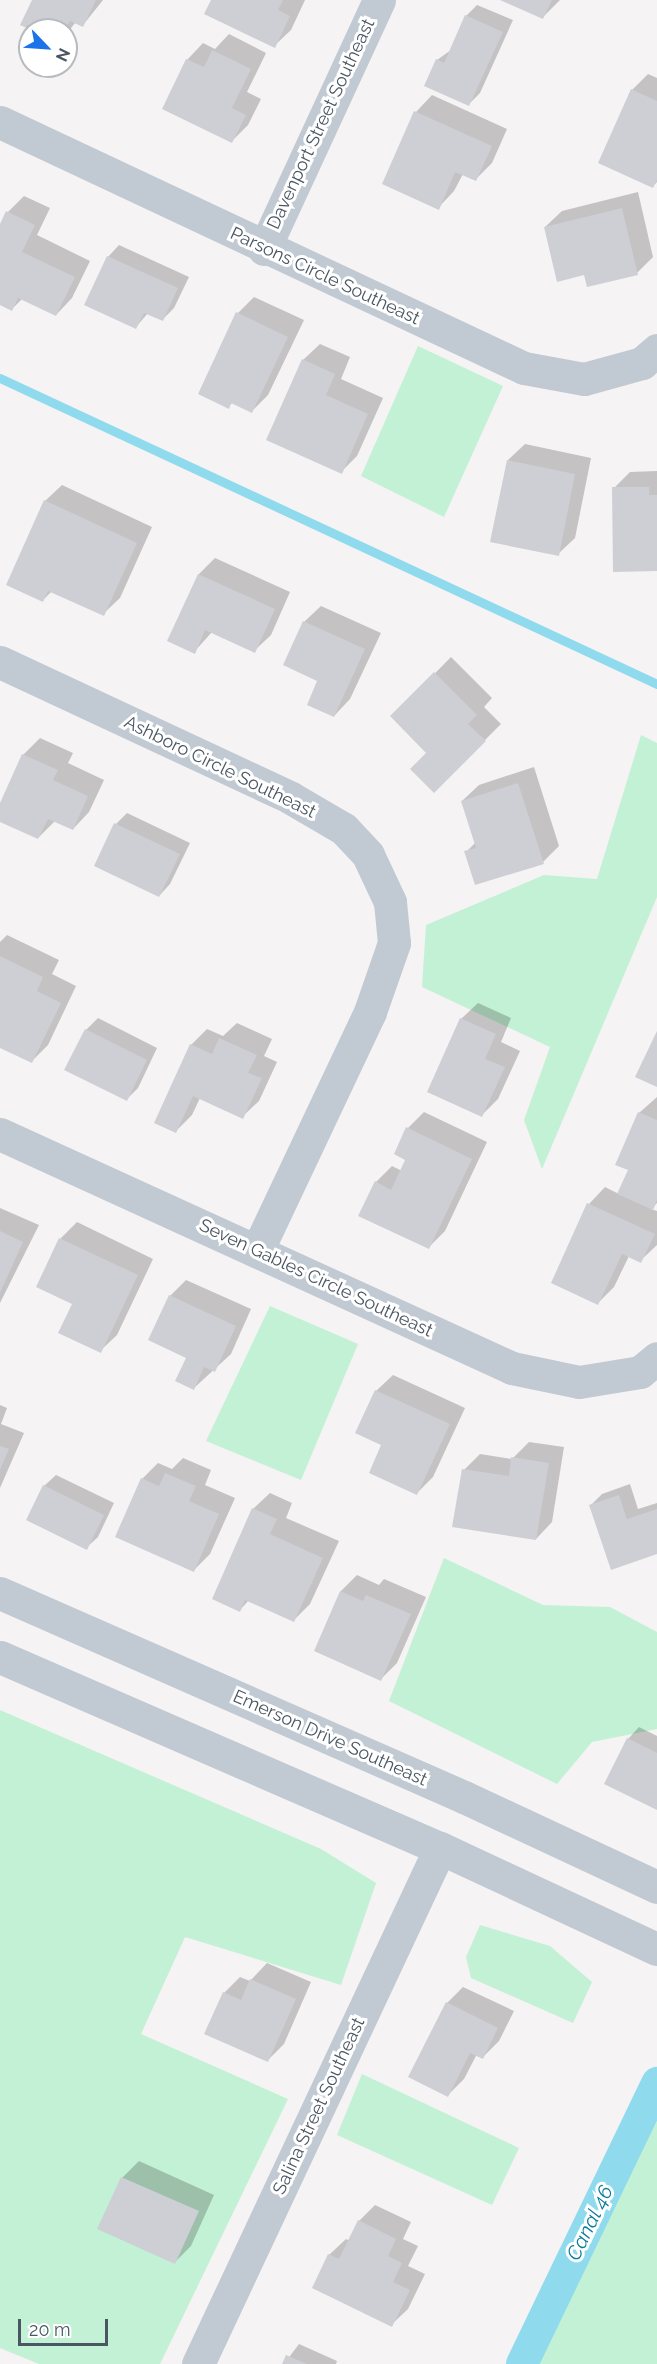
<!DOCTYPE html>
<style>
body{margin:0}
#map{position:relative;width:657px;height:2364px;overflow:hidden;background:#f5f3f3;font-family:Raleway,sans-serif}
div>[style]{position:absolute}
[style*='--x']{left:calc(var(--x)*1px);top:calc(var(--y)*1px);width:calc(var(--w)*1px);rotate:calc(var(--a)*1deg)}
.green>*{inset:0;background:#c3f1d5}
.shadow>*{inset:0;background:#0003}
.stream>*{height:9px;margin:-4.5px;padding:0 4.5px;transform-origin:4.5px;border-radius:4.5px;background:#90daee}
.canal>*{height:32px;margin:-16px;padding:0 16px;transform-origin:16px;border-radius:16px;background:#90daee}
.building>*{inset:0;background:#cdcfd5}
.minor>*{height:33px;margin:-16.5px;padding:0 16.5px;transform-origin:16.5px;border-radius:16.5px;background:#c1cad2}
span{translate:-50% -50%;white-space:nowrap;text-align:center;line-height:1.15;-webkit-text-stroke:6px #fff;paint-order:stroke}
.street-label{font-size:18px;color:#4a5661}
.water-label{font-size:20px;color:#0c7c9b;font-style:italic}
.north{position:absolute;left:18px;top:18px;width:60px;height:60px;box-sizing:border-box;background:#fff;border:2px solid #b7bbc0;border-radius:50%;rotate:115deg;font-size:16px;font-weight:700;line-height:24px;text-align:center;color:#4a5661}
.north::after{content:'';display:block;margin:auto;width:21px;height:27px;background:#1a73e8;clip-path:polygon(50% 0,100% 100%,50% 72%,0 100%)}
.scale{position:absolute;left:18px;top:2319px;width:90px;height:27px;box-sizing:border-box;border:3px solid #4a5661;border-top:0;padding-left:8px;font-size:18px;line-height:21px;white-space:nowrap;color:#4a5661;-webkit-text-stroke:4px #fff;paint-order:stroke}
</style>
<div id="map">
<div class="green">
<i style="clip-path:polygon(418px 346px,503px 386px,444px 517px,361px 476px)"></i>
<i style="clip-path:polygon(641px 735px,657px 743px,657px 897px,542px 1169px,524px 1120px,550px 1047px,422px 987px,426px 925px,544px 875px,597px 879px)"></i>
<i style="clip-path:polygon(270px 1306px,358px 1344px,301px 1480px,206px 1441px)"></i>
<i style="clip-path:polygon(444px 1558px,543px 1605px,610px 1607px,657px 1632px,657px 1729px,592px 1742px,557px 1784px,389px 1701px)"></i>
<i style="clip-path:polygon(0 1710px,321px 1849px,376px 1883px,341px 1985px,185px 1937px,141px 2034px,288px 2099px,160px 2364px,39px 2364px,0 2348px)"></i>
<i style="clip-path:polygon(480px 1925px,550px 1946px,592px 1982px,573px 2023px,471px 1978px,466px 1957px)"></i>
<i style="clip-path:polygon(362px 2074px,519px 2148px,492px 2205px,337px 2135px)"></i>
<i style="clip-path:polygon(657px 2111px,657px 2364px,536px 2364px)"></i>
</div>
<div class="shadow">
<i style="clip-path:polygon(34px 0,103px 0,83px 25px,76px 22px,66px 34px,66px 30px,34px 30px)"></i>
<i style="clip-path:polygon(212px 0,305px 0,291px 30px,274px 46px)"></i>
<i style="clip-path:polygon(504px 0,560px 0,543px 17px)"></i>
<i style="clip-path:polygon(477px 5px,513px 20px,480px 93px,469px 104px,437px 60px,451px 50px,466px 16px)"></i>
<i style="clip-path:polygon(229px 34px,266px 53px,247px 92px,261px 99px,248px 125px,232px 141px,187px 60px,203px 43px,215px 49px)"></i>
<i style="clip-path:polygon(648px 74px,657px 78px,657px 182px,653px 186px,632px 90px)"></i>
<i style="clip-path:polygon(432px 95px,507px 129px,492px 163px,476px 179px,463px 174px,454px 191px,438px 208px,384px 183px,416px 112px)"></i>
<i style="clip-path:polygon(638px 192px,653px 257px,637px 273px,585px 273px,545px 227px,562px 211px)"></i>
<i style="clip-path:polygon(24px 196px,50px 208px,37px 235px,90px 261px,72px 298px,56px 315px,22px 299px,12px 309px,0 304px,0 228px,8px 212px)"></i>
<i style="clip-path:polygon(119px 245px,189px 277px,174px 308px,163px 319px,148px 313px,136px 327px,108px 257px)"></i>
<i style="clip-path:polygon(254px 297px,304px 320px,268px 395px,252px 411px,233px 402px,228px 407px,238px 313px)"></i>
<i style="clip-path:polygon(320px 344px,350px 357px,341px 379px,383px 398px,357px 456px,341px 472px,303px 360px)"></i>
<i style="clip-path:polygon(525px 444px,591px 458px,575px 538px,558px 554px,508px 460px)"></i>
<i style="clip-path:polygon(657px 471px,657px 570px,614px 488px,630px 472px)"></i>
<i style="clip-path:polygon(62px 485px,152px 527px,120px 598px,103px 614px,52px 591px,43px 600px,45px 501px)"></i>
<i style="clip-path:polygon(215px 558px,290px 592px,271px 635px,254px 651px,212px 632px,194px 652px,169px 640px,199px 574px)"></i>
<i style="clip-path:polygon(321px 606px,381px 633px,350px 699px,334px 716px,319px 680px,304px 622px)"></i>
<i style="clip-path:polygon(451px 657px,492px 698px,484px 707px,501px 724px,434px 791px,428px 752px,393px 716px)"></i>
<i style="clip-path:polygon(40px 738px,73px 753px,68px 763px,104px 780px,89px 812px,73px 829px,55px 821px,38px 838px,0 820px,0 807px,23px 755px)"></i>
<i style="clip-path:polygon(534px 767px,559px 846px,543px 862px,466px 852px,476px 842px,462px 801px,479px 785px)"></i>
<i style="clip-path:polygon(127px 813px,190px 843px,170px 884px,159px 896px,116px 824px)"></i>
<i style="clip-path:polygon(7px 935px,59px 960px,52px 974px,76px 986px,48px 1045px,31px 1062px,0 1046px,0 942px)"></i>
<i style="clip-path:polygon(478px 1003px,511px 1018px,501px 1042px,520px 1051px,498px 1099px,482px 1115px,461px 1019px)"></i>
<i style="clip-path:polygon(98px 1018px,157px 1048px,138px 1088px,127px 1099px,86px 1030px)"></i>
<i style="clip-path:polygon(237px 1023px,272px 1039px,264px 1056px,277px 1062px,259px 1101px,242px 1117px,200px 1098px,192px 1115px,176px 1131px,191px 1045px,207px 1029px,223px 1036px)"></i>
<i style="clip-path:polygon(657px 1097px,657px 1203px,651px 1209px,657px 1211px,657px 1245px,640px 1261px,629px 1256px,614px 1287px,598px 1303px,589px 1204px,605px 1187px,619px 1194px,630px 1169px,639px 1113px)"></i>
<i style="clip-path:polygon(424px 1112px,487px 1142px,445px 1231px,428px 1248px,376px 1182px,392px 1166px,402px 1171px,407px 1159px,408px 1128px)"></i>
<i style="clip-path:polygon(0 1208px,39px 1225px,0 1303px)"></i>
<i style="clip-path:polygon(77px 1222px,153px 1259px,117px 1335px,100px 1351px,74px 1303px,38px 1286px,61px 1238px)"></i>
<i style="clip-path:polygon(186px 1280px,251px 1309px,231px 1354px,194px 1388px,170px 1296px)"></i>
<i style="clip-path:polygon(393px 1375px,465px 1408px,433px 1477px,417px 1493px,383px 1444px,376px 1391px)"></i>
<i style="clip-path:polygon(0 1405px,7px 1408px,1px 1424px,24px 1433px,0 1488px)"></i>
<i style="clip-path:polygon(529px 1442px,564px 1447px,552px 1522px,536px 1539px,464px 1470px,480px 1454px,512px 1459px)"></i>
<i style="clip-path:polygon(183px 1458px,211px 1470px,205px 1485px,235px 1498px,210px 1554px,194px 1570px,142px 1479px,158px 1463px,172px 1469px)"></i>
<i style="clip-path:polygon(56px 1475px,114px 1503px,98px 1537px,86px 1548px,44px 1486px)"></i>
<i style="clip-path:polygon(630px 1484px,638px 1509px,657px 1503px,657px 1552px,591px 1505px,602px 1494px)"></i>
<i style="clip-path:polygon(270px 1493px,292px 1503px,286px 1518px,339px 1541px,310px 1604px,294px 1620px,249px 1600px,240px 1610px,253px 1509px)"></i>
<i style="clip-path:polygon(357px 1575px,379px 1585px,384px 1579px,426px 1597px,397px 1663px,381px 1679px,316px 1650px,341px 1591px)"></i>
<i style="clip-path:polygon(639px 1727px,657px 1736px,657px 1808px,628px 1739px)"></i>
<i style="clip-path:polygon(267px 1963px,311px 1982px,284px 2044px,268px 2060px,224px 1993px,240px 1977px,250px 1981px)"></i>
<i style="clip-path:polygon(463px 1987px,514px 2011px,499px 2041px,483px 2057px,477px 2054px,464px 2079px,448px 2095px,447px 2003px)"></i>
<i style="clip-path:polygon(139px 2161px,214px 2195px,191px 2246px,175px 2262px,122px 2178px)"></i>
<i style="clip-path:polygon(375px 2205px,411px 2222px,403px 2239px,418px 2246px,408px 2266px,425px 2274px,408px 2309px,391px 2325px,329px 2255px,346px 2239px,350px 2241px,359px 2221px)"></i>
<i style="clip-path:polygon(299px 2344px,337px 2361px,336px 2364px,284px 2364px)"></i>
</div>
<div class="stream">
<i style="--x:0;--y:378;--w:725;--a:24.97"></i>
</div>
<div class="canal">
<i style="--x:522;--y:2364;--w:312;--a:-64.3"></i>
</div>
<div class="building">
<i style="clip-path:polygon(32px 0,96px 0,83px 27px,70px 21px,65px 30px,31px 30px,20px 25px)"></i>
<i style="clip-path:polygon(211px 0,283px 0,278px 10px,290px 16px,275px 48px,204px 14px)"></i>
<i style="clip-path:polygon(500px 0,552px 0,543px 19px)"></i>
<i style="clip-path:polygon(465px 15px,503px 32px,469px 106px,424px 86px,436px 59px,444px 63px)"></i>
<i style="clip-path:polygon(212px 50px,251px 69px,232px 108px,246px 115px,232px 143px,162px 109px,186px 59px,204px 67px)"></i>
<i style="clip-path:polygon(631px 89px,657px 101px,657px 180px,653px 188px,598px 163px)"></i>
<i style="clip-path:polygon(414px 111px,492px 146px,476px 181px,455px 172px,439px 210px,382px 184px)"></i>
<i style="clip-path:polygon(622px 208px,638px 275px,587px 287px,584px 275px,557px 282px,544px 227px)"></i>
<i style="clip-path:polygon(6px 211px,35px 225px,22px 252px,75px 277px,56px 316px,18px 298px,12px 311px,0 305px,0 224px)"></i>
<i style="clip-path:polygon(107px 256px,178px 288px,163px 321px,144px 313px,136px 329px,84px 305px)"></i>
<i style="clip-path:polygon(236px 312px,288px 337px,252px 413px,231px 403px,229px 409px,198px 394px)"></i>
<i style="clip-path:polygon(302px 359px,335px 374px,326px 395px,368px 414px,342px 474px,266px 440px)"></i>
<i style="clip-path:polygon(507px 460px,575px 474px,559px 556px,490px 542px)"></i>
<i style="clip-path:polygon(612px 487px,649px 487px,649px 495px,657px 495px,657px 571px,613px 572px)"></i>
<i style="clip-path:polygon(44px 500px,137px 543px,104px 616px,48px 591px,43px 602px,6px 585px)"></i>
<i style="clip-path:polygon(198px 574px,275px 609px,255px 653px,205px 630px,195px 654px,167px 641px)"></i>
<i style="clip-path:polygon(303px 621px,365px 649px,334px 717px,307px 705px,317px 681px,283px 665px)"></i>
<i style="clip-path:polygon(434px 672px,477px 715px,468px 724px,486px 741px,434px 793px,410px 769px,426px 753px,390px 716px)"></i>
<i style="clip-path:polygon(22px 754px,58px 770px,53px 780px,88px 796px,73px 830px,48px 819px,38px 839px,0 822px,0 803px)"></i>
<i style="clip-path:polygon(518px 783px,544px 864px,475px 885px,464px 851px,476px 848px,461px 801px)"></i>
<i style="clip-path:polygon(114px 823px,180px 854px,159px 897px,94px 866px)"></i>
<i style="clip-path:polygon(0 956px,43px 977px,37px 991px,61px 1003px,32px 1063px,0 1048px)"></i>
<i style="clip-path:polygon(460px 1018px,496px 1034px,485px 1059px,505px 1067px,482px 1117px,427px 1092px)"></i>
<i style="clip-path:polygon(85px 1029px,147px 1060px,127px 1101px,64px 1070px)"></i>
<i style="clip-path:polygon(657px 1031px,657px 1087px,635px 1077px)"></i>
<i style="clip-path:polygon(219px 1038px,257px 1055px,248px 1073px,262px 1078px,243px 1119px,193px 1096px,176px 1133px,154px 1123px,190px 1044px,212px 1054px)"></i>
<i style="clip-path:polygon(638px 1112px,657px 1120px,657px 1200px,653px 1210px,617px 1194px,628px 1170px,615px 1165px)"></i>
<i style="clip-path:polygon(406px 1127px,472px 1159px,429px 1249px,358px 1216px,375px 1181px,391px 1190px,405px 1160px,394px 1154px)"></i>
<i style="clip-path:polygon(587px 1203px,655px 1234px,641px 1263px,622px 1254px,598px 1305px,551px 1283px)"></i>
<i style="clip-path:polygon(0 1231px,23px 1242px,0 1293px)"></i>
<i style="clip-path:polygon(59px 1238px,138px 1275px,101px 1353px,58px 1333px,72px 1304px,36px 1287px)"></i>
<i style="clip-path:polygon(169px 1295px,236px 1326px,215px 1372px,204px 1367px,194px 1390px,175px 1381px,186px 1358px,148px 1340px)"></i>
<i style="clip-path:polygon(375px 1390px,450px 1424px,417px 1495px,369px 1473px,381px 1445px,355px 1433px)"></i>
<i style="clip-path:polygon(0 1446px,9px 1449px,0 1470px)"></i>
<i style="clip-path:polygon(511px 1457px,549px 1463px,536px 1540px,452px 1527px,462px 1469px,509px 1476px)"></i>
<i style="clip-path:polygon(165px 1473px,196px 1486px,189px 1501px,219px 1514px,194px 1572px,115px 1537px,141px 1478px,159px 1486px)"></i>
<i style="clip-path:polygon(43px 1485px,104px 1515px,87px 1550px,26px 1520px)"></i>
<i style="clip-path:polygon(619px 1495px,627px 1519px,657px 1509px,657px 1554px,611px 1570px,589px 1505px)"></i>
<i style="clip-path:polygon(252px 1508px,277px 1519px,270px 1534px,323px 1558px,294px 1622px,245px 1600px,240px 1612px,212px 1599px)"></i>
<i style="clip-path:polygon(340px 1591px,363px 1601px,366px 1595px,411px 1614px,381px 1681px,314px 1651px)"></i>
<i style="clip-path:polygon(627px 1738px,657px 1753px,657px 1810px,604px 1784px)"></i>
<i style="clip-path:polygon(250px 1979px,296px 1999px,268px 2062px,204px 2034px,223px 1992px,241px 2000px)"></i>
<i style="clip-path:polygon(446px 2002px,498px 2028px,483px 2059px,470px 2053px,448px 2097px,408px 2077px)"></i>
<i style="clip-path:polygon(121px 2177px,199px 2211px,175px 2264px,97px 2229px)"></i>
<i style="clip-path:polygon(358px 2220px,396px 2239px,388px 2256px,402px 2263px,393px 2282px,410px 2290px,392px 2327px,312px 2288px,328px 2254px,339px 2259px)"></i>
<i style="clip-path:polygon(286px 2355px,307px 2364px,282px 2364px)"></i>
</div>
<div class="minor">
<i style="--x:0;--y:122;--w:579;--a:25.15"></i>
<i style="--x:524;--y:368;--w:61;--a:10.4"></i>
<i style="--x:584;--y:379;--w:60;--a:-15.4"></i>
<i style="--x:642;--y:363;--w:20;--a:-41"></i>
<i style="--x:264;--y:249;--w:274;--a:-65.2"></i>
<i style="--x:0;--y:662;--w:321;--a:25"></i>
<i style="--x:291;--y:798;--w:61;--a:30.3"></i>
<i style="--x:344;--y:829;--w:35;--a:47"></i>
<i style="--x:368;--y:855;--w:52;--a:64.9"></i>
<i style="--x:390;--y:902;--w:41;--a:84.4"></i>
<i style="--x:394;--y:943;--w:73;--a:109.2"></i>
<i style="--x:370;--y:1012;--w:264;--a:115.3"></i>
<i style="--x:0;--y:1134;--w:563;--a:24.56"></i>
<i style="--x:512;--y:1368;--w:68;--a:11.8"></i>
<i style="--x:579;--y:1382;--w:62;--a:-9.3"></i>
<i style="--x:640;--y:1372;--w:22;--a:-39"></i>
<i style="--x:0;--y:1593;--w:507;--a:23.73"></i>
<i style="--x:464;--y:1797;--w:213;--a:25"></i>
<i style="--x:0;--y:1657;--w:480;--a:23.5"></i>
<i style="--x:440;--y:1848;--w:239;--a:25"></i>
<i style="--x:198;--y:2364;--w:570;--a:-64.87"></i>
</div>
<div class="street-label">
<span style="left:321px;top:124px;rotate:-65deg">Davenport Street Southeast</span>
<span style="left:325px;top:276px;rotate:25deg">Parsons Circle Southeast</span>
<span style="left:220px;top:767px;rotate:26deg">Ashboro Circle Southeast</span>
<span style="left:316px;top:1278px;rotate:25deg">Seven Gables Circle Southeast</span>
<span style="left:330px;top:1738px;rotate:24deg">Emerson Drive Southeast</span>
<span style="left:319px;top:2106px;rotate:-65deg">Salina Street Southeast</span>
</div>
<div class="water-label">
<span style="left:590px;top:2223px;rotate:-64deg">Canal 46</span>
</div>
<div class="north">N</div>
<div class="scale">20 m</div>
</div>
